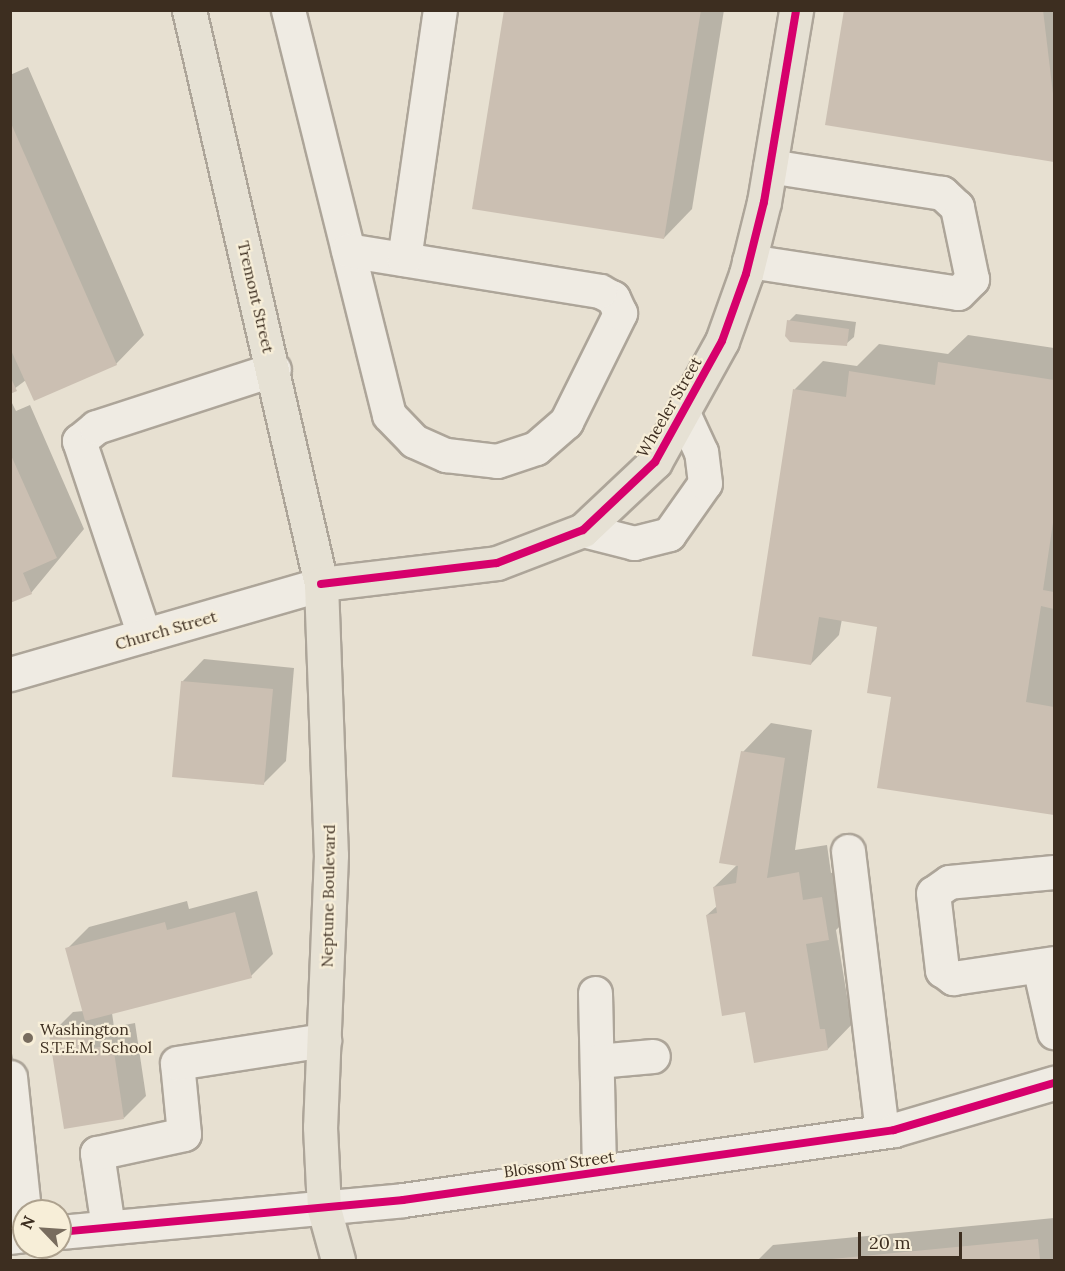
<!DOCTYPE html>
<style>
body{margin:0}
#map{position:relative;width:1065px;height:1271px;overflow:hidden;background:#e7e0d1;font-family:Lora,serif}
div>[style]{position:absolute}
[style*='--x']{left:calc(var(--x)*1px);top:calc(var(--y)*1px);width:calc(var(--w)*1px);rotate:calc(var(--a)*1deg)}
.shadow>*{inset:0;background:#0003}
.building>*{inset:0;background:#cbbfb2}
.roads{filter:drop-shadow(2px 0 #ada599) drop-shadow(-2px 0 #ada599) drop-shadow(0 2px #ada599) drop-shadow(0 -2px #ada599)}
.minor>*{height:33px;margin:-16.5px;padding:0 16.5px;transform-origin:16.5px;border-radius:16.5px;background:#efebe3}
.major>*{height:33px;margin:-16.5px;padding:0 16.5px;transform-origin:16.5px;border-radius:16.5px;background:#e6e1d4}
.cycleway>*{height:8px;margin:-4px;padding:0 4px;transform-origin:4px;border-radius:4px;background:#d6006c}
.dots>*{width:16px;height:16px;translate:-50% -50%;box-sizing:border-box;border:3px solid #f7eed8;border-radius:50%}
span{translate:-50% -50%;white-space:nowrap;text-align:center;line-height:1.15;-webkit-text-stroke:4.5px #f7eed8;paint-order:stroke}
.street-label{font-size:16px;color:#3d2e20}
.poi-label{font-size:16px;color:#3d2e20}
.left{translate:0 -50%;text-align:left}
.frame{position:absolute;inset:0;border:12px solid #3d2e20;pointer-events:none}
.north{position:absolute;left:12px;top:1199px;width:60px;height:60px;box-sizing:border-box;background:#f7eed8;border:2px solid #ada18e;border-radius:50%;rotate:295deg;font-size:16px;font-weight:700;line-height:24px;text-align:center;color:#3d2e20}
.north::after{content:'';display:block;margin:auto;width:21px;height:27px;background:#786c5e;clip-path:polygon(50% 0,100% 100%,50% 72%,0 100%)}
.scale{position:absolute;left:858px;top:1232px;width:104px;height:27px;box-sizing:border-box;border:3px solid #3d2e20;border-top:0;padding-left:8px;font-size:18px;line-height:21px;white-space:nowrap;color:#3d2e20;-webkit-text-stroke:4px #f7eed8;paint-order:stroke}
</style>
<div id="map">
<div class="shadow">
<i style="clip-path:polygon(505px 10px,724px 10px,692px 209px,664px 238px)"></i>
<i style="clip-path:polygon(845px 10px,1054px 10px,1054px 160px,827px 123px)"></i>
<i style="clip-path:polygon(28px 67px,144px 335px,116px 364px,26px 380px,10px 392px,10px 75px)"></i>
<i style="clip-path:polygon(796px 314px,856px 322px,854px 337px,846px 344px,789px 321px)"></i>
<i style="clip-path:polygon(968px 335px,1054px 348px,1054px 813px,879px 786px,893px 696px,879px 625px,842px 619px,839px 635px,811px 664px,795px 389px,823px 361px,857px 366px,879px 344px,948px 354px)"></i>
<i style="clip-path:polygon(10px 399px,16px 411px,30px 405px,84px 529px,31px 593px,10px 602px)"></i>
<i style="clip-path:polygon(204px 659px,294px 668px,286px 761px,263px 784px,182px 682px)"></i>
<i style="clip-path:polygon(771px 723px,812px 730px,795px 850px,827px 845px,831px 873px,851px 870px,857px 910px,836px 930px,848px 1002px,853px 1001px,856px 1020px,828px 1049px,746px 1010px,707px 915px,717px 906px,714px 887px,737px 865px,743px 752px)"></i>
<i style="clip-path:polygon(257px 891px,273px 954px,251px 976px,112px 1013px,114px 1027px,135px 1023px,146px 1096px,124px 1118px,51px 1034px,73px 1012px,84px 1011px,67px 949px,89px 927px,187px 901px,189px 909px)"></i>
<i style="clip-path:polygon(10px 1045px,22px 1096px,10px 1107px)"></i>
<i style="clip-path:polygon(1054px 1218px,1054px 1260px,758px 1260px,773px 1245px)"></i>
</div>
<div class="building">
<i style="clip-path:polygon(504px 10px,701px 10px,664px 239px,472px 209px)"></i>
<i style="clip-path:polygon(844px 10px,1043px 10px,1054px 102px,1054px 162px,825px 125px)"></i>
<i style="clip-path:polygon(10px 121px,117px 365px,34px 401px,10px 348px)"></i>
<i style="clip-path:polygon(787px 320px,849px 329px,847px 346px,790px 342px,785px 336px)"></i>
<i style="clip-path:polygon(938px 362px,1054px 380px,1054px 516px,1043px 590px,1054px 592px,1054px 609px,1041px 606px,1026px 702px,1054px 707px,1054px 815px,877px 788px,891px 697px,867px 693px,877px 627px,819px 617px,811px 665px,752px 656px,793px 389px,846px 397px,849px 371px,935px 385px)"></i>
<i style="clip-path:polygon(10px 376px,17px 391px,10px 394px)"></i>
<i style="clip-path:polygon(10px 453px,57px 558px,23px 573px,32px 594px,10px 603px)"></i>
<i style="clip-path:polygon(181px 681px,273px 689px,264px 785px,172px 777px)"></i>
<i style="clip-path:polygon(741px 751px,785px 758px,767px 878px,799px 872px,803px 900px,822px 897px,829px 940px,806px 944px,820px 1029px,825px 1029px,828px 1050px,754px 1063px,745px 1012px,722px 1016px,706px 915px,717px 913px,713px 887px,736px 883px,738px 866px,719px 863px)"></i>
<i style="clip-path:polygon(235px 912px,252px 978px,85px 1021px,65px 948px,165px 922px,167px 930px)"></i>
<i style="clip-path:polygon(89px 1028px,92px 1048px,113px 1045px,124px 1119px,64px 1129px,49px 1034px)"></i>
<i style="clip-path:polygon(1038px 1239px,1040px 1260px,832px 1260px,832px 1259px)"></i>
</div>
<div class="roads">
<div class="minor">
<i style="--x:288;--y:10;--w:417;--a:76"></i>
<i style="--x:389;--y:415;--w:36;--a:46"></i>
<i style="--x:414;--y:441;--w:35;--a:24"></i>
<i style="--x:446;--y:455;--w:51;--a:6.7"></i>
<i style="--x:497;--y:461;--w:41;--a:-18.4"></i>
<i style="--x:536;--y:448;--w:40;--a:-41"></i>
<i style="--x:566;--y:422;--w:122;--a:-63.6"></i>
<i style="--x:620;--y:313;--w:17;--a:-115"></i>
<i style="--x:613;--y:298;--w:15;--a:-152"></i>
<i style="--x:600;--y:291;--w:255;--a:-170.8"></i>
<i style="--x:404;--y:259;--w:252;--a:-81.8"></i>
<i style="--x:749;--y:261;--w:211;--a:8.7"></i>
<i style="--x:958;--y:293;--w:20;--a:-45"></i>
<i style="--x:972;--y:279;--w:74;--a:-101.8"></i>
<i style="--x:957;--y:207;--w:21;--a:-137"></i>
<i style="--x:942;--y:193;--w:174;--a:-171.1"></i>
<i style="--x:583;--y:530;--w:53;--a:14.3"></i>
<i style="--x:634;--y:543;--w:36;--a:-14"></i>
<i style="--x:669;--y:534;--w:62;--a:-54.8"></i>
<i style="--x:705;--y:483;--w:31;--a:-97"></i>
<i style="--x:701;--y:452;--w:43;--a:-114.8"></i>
<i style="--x:144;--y:635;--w:205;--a:-108.5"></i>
<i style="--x:79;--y:441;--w:22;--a:-39"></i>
<i style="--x:96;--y:427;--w:187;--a:-18"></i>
<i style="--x:10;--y:674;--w:324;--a:-16.1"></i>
<i style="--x:848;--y:851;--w:282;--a:83.1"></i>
<i style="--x:1054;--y:872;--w:105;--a:174.6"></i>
<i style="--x:949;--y:882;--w:19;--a:145"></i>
<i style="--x:933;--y:893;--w:78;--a:83.3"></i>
<i style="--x:942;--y:970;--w:14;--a:36"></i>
<i style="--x:953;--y:978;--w:102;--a:-8.4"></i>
<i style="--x:1039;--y:966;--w:68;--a:77.2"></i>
<i style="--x:595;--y:993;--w:179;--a:88.7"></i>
<i style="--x:597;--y:1061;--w:56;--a:-5.1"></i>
<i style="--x:10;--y:1077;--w:135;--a:84"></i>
<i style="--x:108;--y:1227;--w:75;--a:-98.5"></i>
<i style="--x:97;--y:1153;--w:89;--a:-12.3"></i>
<i style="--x:184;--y:1134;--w:71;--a:-95.6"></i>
<i style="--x:177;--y:1063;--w:149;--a:-8.9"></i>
<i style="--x:60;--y:1232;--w:344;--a:-5.3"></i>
<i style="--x:403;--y:1200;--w:496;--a:-8.1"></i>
<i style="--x:894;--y:1130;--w:167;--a:-16.4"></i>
<i style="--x:10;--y:1237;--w:14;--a:-8"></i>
</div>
<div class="major">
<i style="--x:189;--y:10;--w:589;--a:77.05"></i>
<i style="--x:321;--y:584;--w:271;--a:87.9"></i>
<i style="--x:331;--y:855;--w:272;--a:92.3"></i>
<i style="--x:320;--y:1127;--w:82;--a:87.2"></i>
<i style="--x:324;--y:1209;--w:53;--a:74.6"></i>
<i style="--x:321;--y:584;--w:177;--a:-6.8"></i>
<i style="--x:497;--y:563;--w:92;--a:-21"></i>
<i style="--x:583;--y:530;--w:99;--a:-43.4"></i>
<i style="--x:655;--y:462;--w:138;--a:-61"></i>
<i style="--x:722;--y:341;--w:71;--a:-70.3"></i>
<i style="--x:746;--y:274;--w:74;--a:-76"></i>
<i style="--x:764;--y:202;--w:195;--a:-80.5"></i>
</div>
</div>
<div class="cycleway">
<i style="--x:321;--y:584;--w:177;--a:-6.8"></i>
<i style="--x:497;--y:563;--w:92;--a:-21"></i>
<i style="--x:583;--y:530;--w:99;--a:-43.4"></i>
<i style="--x:655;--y:462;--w:138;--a:-61"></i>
<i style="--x:722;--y:341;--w:71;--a:-70.3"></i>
<i style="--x:746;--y:274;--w:74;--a:-76"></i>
<i style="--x:764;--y:202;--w:195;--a:-80.5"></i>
<i style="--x:60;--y:1232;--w:344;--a:-5.3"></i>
<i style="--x:403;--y:1200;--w:496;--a:-8.1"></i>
<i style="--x:894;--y:1130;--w:167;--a:-16.4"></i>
</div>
<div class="dots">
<i style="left:28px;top:1038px;background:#786c5e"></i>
</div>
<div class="street-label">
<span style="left:256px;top:297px;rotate:77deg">Tremont Street</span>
<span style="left:669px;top:407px;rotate:-60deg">Wheeler Street</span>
<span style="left:166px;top:630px;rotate:-16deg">Church Street</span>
<span style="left:328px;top:896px;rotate:-89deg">Neptune Boulevard</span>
<span style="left:559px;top:1164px;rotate:-8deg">Blossom Street</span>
</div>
<div class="poi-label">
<span class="left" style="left:40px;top:1038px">Washington<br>S.T.E.M. School</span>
</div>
<div class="frame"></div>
<div class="north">N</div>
<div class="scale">20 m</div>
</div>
